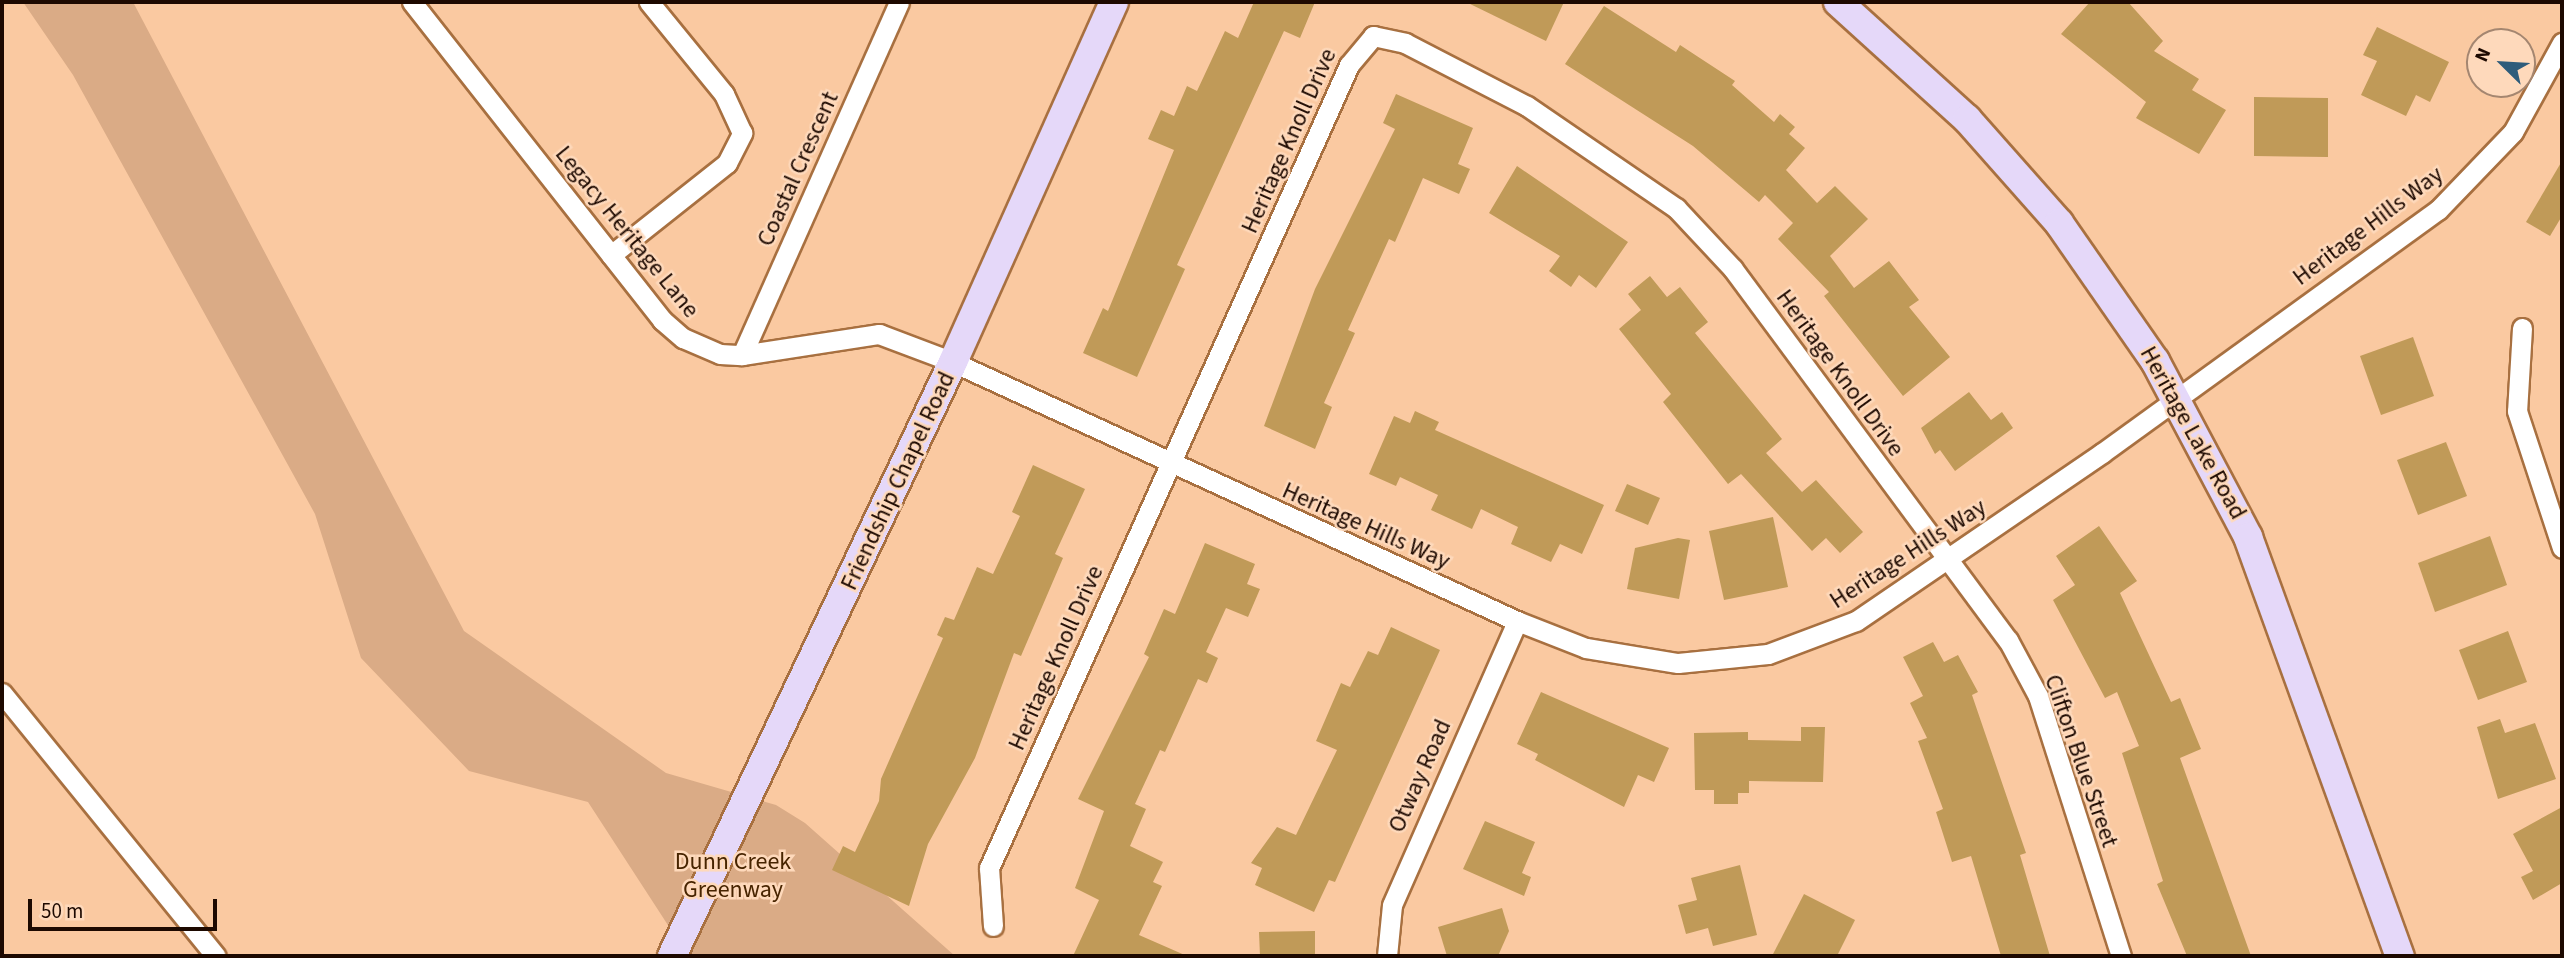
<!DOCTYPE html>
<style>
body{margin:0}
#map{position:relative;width:2564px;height:958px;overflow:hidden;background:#fac9a1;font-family:"Source Sans 3",sans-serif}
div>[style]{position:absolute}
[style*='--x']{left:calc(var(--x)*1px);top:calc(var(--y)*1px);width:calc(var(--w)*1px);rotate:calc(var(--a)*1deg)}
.green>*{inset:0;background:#daab86}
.building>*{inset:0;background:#c09a58}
.roads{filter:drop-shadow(2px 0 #a87040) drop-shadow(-2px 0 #a87040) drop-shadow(0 2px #a87040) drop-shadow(0 -2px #a87040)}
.street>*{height:19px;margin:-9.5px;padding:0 9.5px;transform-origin:9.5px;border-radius:9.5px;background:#fff}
.secondary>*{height:28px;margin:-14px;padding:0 14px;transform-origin:14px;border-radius:14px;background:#e5d8f9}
span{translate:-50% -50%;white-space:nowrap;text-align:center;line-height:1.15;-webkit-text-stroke:5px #fed9bb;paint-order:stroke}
.street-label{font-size:24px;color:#1d0900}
.park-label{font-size:24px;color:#472400}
.frame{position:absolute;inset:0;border:4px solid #1d0900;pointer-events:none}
.north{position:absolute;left:2466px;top:28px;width:70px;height:70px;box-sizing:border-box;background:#fed9bb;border:2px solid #a48670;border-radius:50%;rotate:294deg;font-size:19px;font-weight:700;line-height:28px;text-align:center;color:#1d0900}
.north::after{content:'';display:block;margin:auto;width:24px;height:32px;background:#2e5c7b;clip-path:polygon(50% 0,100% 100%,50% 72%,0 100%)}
.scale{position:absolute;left:28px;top:899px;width:189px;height:32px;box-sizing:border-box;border:4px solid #1d0900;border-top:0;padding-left:9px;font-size:21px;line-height:24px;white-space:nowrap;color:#1d0900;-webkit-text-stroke:5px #fed9bb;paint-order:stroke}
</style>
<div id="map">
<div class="green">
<i style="clip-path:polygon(23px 2px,133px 2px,464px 631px,666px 773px,776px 805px,805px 823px,955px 956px,688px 956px,588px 802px,469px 771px,361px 658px,315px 514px,73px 75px)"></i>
</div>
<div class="building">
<i style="clip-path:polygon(1254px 2px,1315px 2px,1300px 38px,1284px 31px,1177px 265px,1185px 269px,1137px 377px,1083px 353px,1103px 308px,1108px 311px,1174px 150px,1148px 139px,1161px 110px,1174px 116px,1187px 86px,1197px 91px,1225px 31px,1238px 38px)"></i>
<i style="clip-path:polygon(1466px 2px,1564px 2px,1546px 41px)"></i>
<i style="clip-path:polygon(2090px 2px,2128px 2px,2163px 41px,2154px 51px,2199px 79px,2192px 90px,2226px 110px,2199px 154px,2136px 118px,2146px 102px,2061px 34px)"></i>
<i style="clip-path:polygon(1604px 6px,1676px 52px,1680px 45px,1735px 81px,1732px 85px,1774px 122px,1780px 114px,1795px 127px,1789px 134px,1805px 148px,1786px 170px,1817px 203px,1835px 186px,1868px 219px,1830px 256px,1854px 288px,1889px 261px,1919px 300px,1909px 307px,1950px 357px,1903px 396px,1824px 296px,1829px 292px,1778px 239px,1793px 223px,1765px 195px,1759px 202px,1693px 146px,1565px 64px)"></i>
<i style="clip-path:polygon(2377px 27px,2449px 62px,2430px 102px,2416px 95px,2406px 116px,2361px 95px,2377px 61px,2363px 55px)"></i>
<i style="clip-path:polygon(1396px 94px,1473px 128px,1458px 164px,1470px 169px,1459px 194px,1423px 178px,1395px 242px,1389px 239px,1348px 330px,1355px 333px,1324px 403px,1332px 407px,1315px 449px,1264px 426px,1315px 289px,1395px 129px,1383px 123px)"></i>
<i style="clip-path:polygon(2254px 97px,2328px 98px,2328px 157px,2254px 156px)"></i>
<i style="clip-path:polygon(2562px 161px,2562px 216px,2550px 236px,2526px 222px)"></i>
<i style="clip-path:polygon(1517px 166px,1628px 242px,1596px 288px,1579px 275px,1571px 287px,1549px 271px,1560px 256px,1489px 213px)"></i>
<i style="clip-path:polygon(1650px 276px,1667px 297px,1680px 287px,1708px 322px,1695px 333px,1782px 439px,1766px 453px,1802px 492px,1816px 480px,1863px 532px,1840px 553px,1826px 538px,1812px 551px,1741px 474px,1728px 484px,1663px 402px,1671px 394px,1619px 329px,1641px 310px,1628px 294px)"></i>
<i style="clip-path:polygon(2413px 337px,2434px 396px,2381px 415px,2360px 356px)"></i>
<i style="clip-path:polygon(1969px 392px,1991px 420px,2002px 412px,2013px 428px,1955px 471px,1940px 450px,1935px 454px,1921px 428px)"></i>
<i style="clip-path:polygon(1415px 411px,1439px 422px,1435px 430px,1604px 505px,1582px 554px,1560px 544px,1551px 562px,1511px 544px,1518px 527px,1481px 509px,1472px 529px,1431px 510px,1438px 495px,1400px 477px,1396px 486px,1369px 474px,1394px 416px,1410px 423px)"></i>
<i style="clip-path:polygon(2446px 442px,2467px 496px,2418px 515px,2397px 460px)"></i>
<i style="clip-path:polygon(1033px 465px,1085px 489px,1055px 554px,1063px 558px,1021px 656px,1014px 653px,975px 758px,928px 844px,909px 906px,832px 870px,843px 846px,855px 852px,879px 801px,881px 779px,943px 638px,937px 635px,945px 617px,954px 620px,977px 567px,993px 574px,1020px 516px,1012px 512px)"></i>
<i style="clip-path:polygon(1627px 484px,1660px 498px,1648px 525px,1615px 511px)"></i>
<i style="clip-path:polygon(1773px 517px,1788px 587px,1724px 600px,1709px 531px)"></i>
<i style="clip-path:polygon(2099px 526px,2137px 581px,2120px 593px,2171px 702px,2180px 698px,2201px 749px,2180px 758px,2251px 956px,2187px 956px,2157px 884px,2163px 881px,2122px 753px,2139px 746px,2117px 692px,2105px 698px,2053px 600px,2075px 585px,2056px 556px)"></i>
<i style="clip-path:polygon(2490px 536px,2507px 585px,2435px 612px,2418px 563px)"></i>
<i style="clip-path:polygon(1678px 538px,1690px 540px,1679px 599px,1627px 589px,1635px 548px)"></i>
<i style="clip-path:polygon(1205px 543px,1255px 564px,1247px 584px,1260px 589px,1248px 617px,1226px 608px,1206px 652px,1218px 658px,1207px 683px,1198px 679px,1165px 752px,1160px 750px,1135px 804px,1146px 809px,1130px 846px,1163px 862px,1153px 882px,1162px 886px,1139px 935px,1187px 956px,1073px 956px,1099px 900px,1075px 888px,1104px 811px,1078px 799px,1149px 657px,1144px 654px,1164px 609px,1175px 614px)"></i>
<i style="clip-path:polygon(1391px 627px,1440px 650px,1335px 882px,1329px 880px,1314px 912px,1255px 885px,1262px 868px,1251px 863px,1277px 827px,1296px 835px,1337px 750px,1316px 741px,1341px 683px,1350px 687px,1368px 651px,1378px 655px)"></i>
<i style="clip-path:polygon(2508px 631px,2527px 682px,2478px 700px,2459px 650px)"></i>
<i style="clip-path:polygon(1933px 642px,1944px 662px,1958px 655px,1978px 692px,1972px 695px,2026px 853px,2020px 855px,2050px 956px,2001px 956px,1971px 856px,1952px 862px,1936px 812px,1943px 809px,1918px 741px,1927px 738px,1910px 703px,1923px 696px,1903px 657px)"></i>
<i style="clip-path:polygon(1541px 692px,1669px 748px,1654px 782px,1638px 775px,1624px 807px,1535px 760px,1538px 754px,1517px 744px)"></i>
<i style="clip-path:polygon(2500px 719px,2505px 733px,2535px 723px,2556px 779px,2498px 799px,2477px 727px)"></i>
<i style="clip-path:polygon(1801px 727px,1825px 727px,1823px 782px,1749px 781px,1749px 793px,1738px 793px,1738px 804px,1714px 804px,1714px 790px,1695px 790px,1694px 733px,1748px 732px,1748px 740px,1801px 741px)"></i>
<i style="clip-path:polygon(2562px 807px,2562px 883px,2533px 900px,2521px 877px,2533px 871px,2513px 834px)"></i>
<i style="clip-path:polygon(1485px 821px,1535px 842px,1522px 873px,1531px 877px,1524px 896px,1463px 869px)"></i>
<i style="clip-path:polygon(1740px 865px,1757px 935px,1713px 946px,1708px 928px,1686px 934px,1678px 905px,1697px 900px,1691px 878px)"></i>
<i style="clip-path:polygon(1804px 894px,1855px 920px,1837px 956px,1772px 956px)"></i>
<i style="clip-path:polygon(1502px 908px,1509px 931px,1498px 956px,1447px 956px,1438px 927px)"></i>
<i style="clip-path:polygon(1315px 931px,1315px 956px,1260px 956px,1259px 932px)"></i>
</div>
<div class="roads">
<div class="street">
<i style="--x:412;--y:2;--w:405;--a:51.8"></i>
<i style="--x:662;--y:320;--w:28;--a:41"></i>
<i style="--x:683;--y:338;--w:40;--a:23.4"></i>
<i style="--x:720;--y:354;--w:22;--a:3"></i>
<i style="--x:742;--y:355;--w:139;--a:-8.7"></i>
<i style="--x:879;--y:334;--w:79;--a:20.7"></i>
<i style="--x:953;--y:362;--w:621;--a:24.67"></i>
<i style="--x:1517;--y:621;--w:74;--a:21.4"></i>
<i style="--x:1586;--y:648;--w:93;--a:9.3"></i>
<i style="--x:1678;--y:663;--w:90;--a:-5.7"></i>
<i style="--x:1768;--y:654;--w:94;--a:-20.6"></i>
<i style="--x:1856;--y:621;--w:298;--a:-34.3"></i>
<i style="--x:2102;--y:453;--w:415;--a:-35.9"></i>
<i style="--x:2438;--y:210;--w:108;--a:-46.1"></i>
<i style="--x:2513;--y:132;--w:102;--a:-61.2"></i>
<i style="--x:611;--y:255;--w:148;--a:-38.4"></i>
<i style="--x:727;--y:163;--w:34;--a:-63"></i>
<i style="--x:742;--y:133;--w:43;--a:-114.8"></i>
<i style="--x:724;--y:94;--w:119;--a:-129.2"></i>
<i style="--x:2522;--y:328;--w:83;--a:93.4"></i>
<i style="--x:2517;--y:411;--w:144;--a:71.8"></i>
<i style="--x:742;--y:355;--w:386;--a:-66"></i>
<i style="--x:2;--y:693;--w:339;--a:50.9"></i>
<i style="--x:993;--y:926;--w:58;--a:-93.9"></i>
<i style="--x:989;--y:868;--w:880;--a:-65.85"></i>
<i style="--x:1349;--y:65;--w:38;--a:-50"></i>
<i style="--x:1373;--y:36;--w:33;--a:12"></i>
<i style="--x:1405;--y:43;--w:137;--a:27.3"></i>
<i style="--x:1527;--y:106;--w:181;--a:34.4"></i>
<i style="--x:1676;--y:208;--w:83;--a:46.9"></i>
<i style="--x:1733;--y:269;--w:462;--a:53.5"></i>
<i style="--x:2008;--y:640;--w:64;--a:61.8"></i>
<i style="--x:2038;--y:696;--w:273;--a:72.3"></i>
<i style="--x:1387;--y:956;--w:51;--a:-84.4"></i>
<i style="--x:1392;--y:905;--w:310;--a:-66.2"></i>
</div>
<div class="secondary">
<i style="--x:1838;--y:2;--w:174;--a:42.2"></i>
<i style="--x:1967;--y:119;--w:139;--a:48.5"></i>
<i style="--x:2059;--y:223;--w:168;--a:55.2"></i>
<i style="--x:2155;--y:361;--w:199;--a:62.1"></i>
<i style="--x:2248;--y:537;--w:446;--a:70.1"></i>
<i style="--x:672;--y:956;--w:657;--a:-64.68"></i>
<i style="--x:953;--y:362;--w:394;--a:-65.9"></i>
</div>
</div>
<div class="street-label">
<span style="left:1289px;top:141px;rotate:-66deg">Heritage Knoll Drive</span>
<span style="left:798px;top:169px;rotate:-66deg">Coastal Crescent</span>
<span style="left:2368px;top:226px;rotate:-37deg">Heritage Hills Way</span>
<span style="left:627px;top:232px;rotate:51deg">Legacy Heritage Lane</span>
<span style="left:1840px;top:373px;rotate:54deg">Heritage Knoll Drive</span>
<span style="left:2193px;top:433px;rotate:61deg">Heritage Lake Road</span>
<span style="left:898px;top:481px;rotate:-65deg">Friendship Chapel Road</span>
<span style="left:1366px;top:526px;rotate:24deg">Heritage Hills Way</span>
<span style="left:1908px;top:554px;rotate:-33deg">Heritage Hills Way</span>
<span style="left:1056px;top:658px;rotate:-66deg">Heritage Knoll Drive</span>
<span style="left:2081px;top:761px;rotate:71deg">Clifton Blue Street</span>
<span style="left:1420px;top:776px;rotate:-66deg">Otway Road</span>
</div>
<div class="park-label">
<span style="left:733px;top:876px">Dunn Creek<br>Greenway</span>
</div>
<div class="frame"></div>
<div class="north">N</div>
<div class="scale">50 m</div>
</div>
